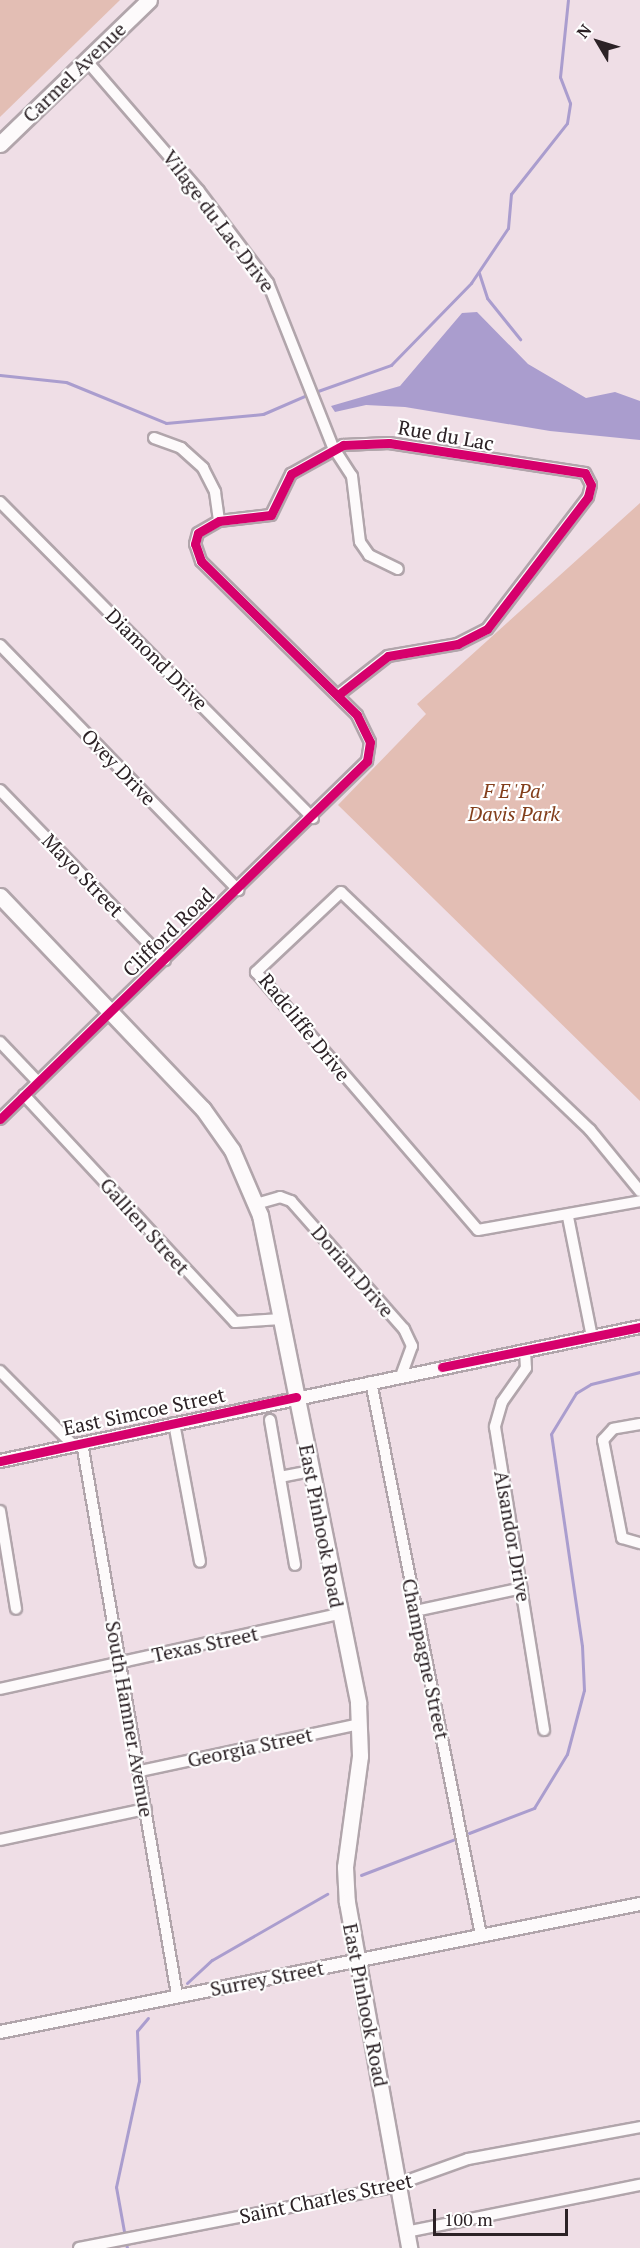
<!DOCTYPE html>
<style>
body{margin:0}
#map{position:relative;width:640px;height:2248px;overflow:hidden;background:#efdee6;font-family:"PT Serif",serif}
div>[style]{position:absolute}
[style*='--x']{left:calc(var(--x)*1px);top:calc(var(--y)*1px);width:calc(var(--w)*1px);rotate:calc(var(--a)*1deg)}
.green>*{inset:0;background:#e3beb4}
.water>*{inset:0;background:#aa9dce}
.stream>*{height:3px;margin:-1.5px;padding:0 1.5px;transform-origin:1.5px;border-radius:1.5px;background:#aa9dce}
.roads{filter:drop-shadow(2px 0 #b1a5ab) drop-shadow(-2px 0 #b1a5ab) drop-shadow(0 2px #b1a5ab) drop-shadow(0 -2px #b1a5ab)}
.minor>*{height:10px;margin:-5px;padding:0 5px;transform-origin:5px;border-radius:5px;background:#fdfafb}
.tertiary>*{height:12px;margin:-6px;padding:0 6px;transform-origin:6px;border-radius:6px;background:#fdfafb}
.secondary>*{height:15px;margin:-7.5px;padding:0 7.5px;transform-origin:7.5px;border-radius:7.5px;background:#fdfafb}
.cycleway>*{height:9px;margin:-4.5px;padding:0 4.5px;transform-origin:4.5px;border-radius:4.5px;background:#d6006c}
span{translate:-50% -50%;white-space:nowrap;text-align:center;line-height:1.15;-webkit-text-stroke:4.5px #fff;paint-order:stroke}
.street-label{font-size:20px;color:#2c2226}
.park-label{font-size:20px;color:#833f1c;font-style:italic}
.north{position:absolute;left:568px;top:12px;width:60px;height:60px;-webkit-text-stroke:4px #fff;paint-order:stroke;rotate:308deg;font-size:16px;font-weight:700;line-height:24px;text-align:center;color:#2c2226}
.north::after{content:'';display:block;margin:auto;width:21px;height:27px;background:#2c2226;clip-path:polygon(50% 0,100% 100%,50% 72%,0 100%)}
.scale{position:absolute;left:433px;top:2209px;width:135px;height:27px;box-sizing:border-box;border:3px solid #2c2226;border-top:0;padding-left:8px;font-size:18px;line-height:21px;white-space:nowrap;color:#2c2226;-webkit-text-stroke:4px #fff;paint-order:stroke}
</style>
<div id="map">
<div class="green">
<i style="clip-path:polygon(0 0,120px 0,0 117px)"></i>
<i style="clip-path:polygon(640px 503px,640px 1101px,338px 805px,426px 714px,417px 704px)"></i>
</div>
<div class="water">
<i style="clip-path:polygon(477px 312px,528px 364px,586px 398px,615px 392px,640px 401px,640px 440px,550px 431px,405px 407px,366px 405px,335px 412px,331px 406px,400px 386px,462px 313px)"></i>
</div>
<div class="stream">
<i style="--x:479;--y:273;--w:26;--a:72"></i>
<i style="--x:487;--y:298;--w:53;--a:51.2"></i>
<i style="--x:0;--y:375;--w:66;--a:6.1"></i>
<i style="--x:66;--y:382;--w:108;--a:22.3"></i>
<i style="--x:166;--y:423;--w:97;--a:-5.3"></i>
<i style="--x:263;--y:414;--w:50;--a:-23.5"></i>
<i style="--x:315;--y:392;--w:81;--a:-19.6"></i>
<i style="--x:391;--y:365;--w:115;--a:-45.7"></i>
<i style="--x:471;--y:283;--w:66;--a:-56.1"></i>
<i style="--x:508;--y:228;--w:34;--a:-85"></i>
<i style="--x:511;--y:194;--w:90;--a:-51.7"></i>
<i style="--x:567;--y:123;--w:20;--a:-81"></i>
<i style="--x:570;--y:103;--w:28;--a:-111"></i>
<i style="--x:560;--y:77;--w:77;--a:-84.1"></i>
<i style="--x:469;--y:1833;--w:70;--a:-21"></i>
<i style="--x:534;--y:1808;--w:63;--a:-58.6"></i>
<i style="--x:567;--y:1754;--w:66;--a:-75.1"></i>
<i style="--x:584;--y:1690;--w:44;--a:-92.6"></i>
<i style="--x:582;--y:1646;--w:214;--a:-98.3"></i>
<i style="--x:551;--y:1434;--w:48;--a:-58.6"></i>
<i style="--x:576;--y:1393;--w:17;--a:-31"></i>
<i style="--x:591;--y:1384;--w:50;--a:-13.8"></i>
<i style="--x:361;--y:1875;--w:101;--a:-21"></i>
<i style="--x:187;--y:1983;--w:34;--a:-43"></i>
<i style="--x:212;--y:1960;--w:133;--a:-29.9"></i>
<i style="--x:127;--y:2248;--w:62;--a:-100.2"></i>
<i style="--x:116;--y:2187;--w:108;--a:-77.8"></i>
<i style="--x:139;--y:2081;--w:50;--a:-92.3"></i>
<i style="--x:137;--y:2031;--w:17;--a:-50"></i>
</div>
<div class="roads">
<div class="minor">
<i style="--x:86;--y:60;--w:173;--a:49.2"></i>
<i style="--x:199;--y:191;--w:115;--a:53.1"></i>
<i style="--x:268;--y:283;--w:176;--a:68.4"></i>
<i style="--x:333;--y:447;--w:35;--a:57"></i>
<i style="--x:352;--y:476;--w:66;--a:83.1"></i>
<i style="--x:360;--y:542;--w:16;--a:55"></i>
<i style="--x:369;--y:555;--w:32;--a:26"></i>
<i style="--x:154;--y:438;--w:29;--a:20"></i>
<i style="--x:181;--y:448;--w:30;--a:42"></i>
<i style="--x:203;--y:468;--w:27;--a:63"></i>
<i style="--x:215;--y:492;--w:29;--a:82"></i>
<i style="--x:0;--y:502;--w:445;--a:45.3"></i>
<i style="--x:0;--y:645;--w:342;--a:45.8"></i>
<i style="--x:0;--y:790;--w:237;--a:45.9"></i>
<i style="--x:0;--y:1042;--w:55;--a:46.5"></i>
<i style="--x:24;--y:1095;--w:310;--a:47.1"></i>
<i style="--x:235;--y:1322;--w:46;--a:-3.7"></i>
<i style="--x:0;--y:1119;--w:513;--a:-44.29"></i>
<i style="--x:367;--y:761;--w:19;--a:-81"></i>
<i style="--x:370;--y:742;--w:30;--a:-116"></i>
<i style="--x:357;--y:715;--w:219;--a:-135.4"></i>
<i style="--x:201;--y:561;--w:18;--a:-109"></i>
<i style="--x:195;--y:544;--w:11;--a:-75"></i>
<i style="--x:198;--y:533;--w:24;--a:-30"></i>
<i style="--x:219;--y:521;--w:52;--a:-6.6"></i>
<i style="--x:271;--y:515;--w:46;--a:-64"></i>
<i style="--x:291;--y:474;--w:60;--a:-29.1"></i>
<i style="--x:343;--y:445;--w:46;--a:-2.5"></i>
<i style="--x:389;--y:443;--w:198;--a:8.7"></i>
<i style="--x:585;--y:473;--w:13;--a:63"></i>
<i style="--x:591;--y:485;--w:12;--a:104"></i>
<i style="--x:588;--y:497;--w:166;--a:127.4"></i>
<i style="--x:487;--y:629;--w:33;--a:153"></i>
<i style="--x:458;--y:644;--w:71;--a:170.3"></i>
<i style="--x:388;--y:656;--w:63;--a:142"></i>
<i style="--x:640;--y:1191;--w:79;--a:-129.3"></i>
<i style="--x:590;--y:1130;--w:344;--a:-136.3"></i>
<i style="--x:341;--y:892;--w:117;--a:136.7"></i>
<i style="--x:256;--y:972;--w:340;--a:49.3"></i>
<i style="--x:478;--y:1230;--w:165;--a:-10.1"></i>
<i style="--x:256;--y:1204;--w:25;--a:-16"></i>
<i style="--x:280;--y:1197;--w:12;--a:20"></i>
<i style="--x:291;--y:1201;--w:171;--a:48.6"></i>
<i style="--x:404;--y:1329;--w:19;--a:65"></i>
<i style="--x:412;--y:1346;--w:32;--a:110"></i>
<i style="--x:568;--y:1217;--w:122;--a:78.7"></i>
<i style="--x:525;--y:1350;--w:18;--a:87"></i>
<i style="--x:526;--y:1368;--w:42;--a:125.2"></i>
<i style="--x:502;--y:1402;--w:26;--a:106"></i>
<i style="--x:495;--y:1427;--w:307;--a:80.8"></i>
<i style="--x:0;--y:1371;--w:104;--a:45.4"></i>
<i style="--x:371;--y:1382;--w:564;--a:78.75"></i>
<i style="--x:270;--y:1420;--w:147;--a:80.2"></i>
<i style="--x:174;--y:1423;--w:141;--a:79.4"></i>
<i style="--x:640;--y:1424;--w:27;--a:170"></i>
<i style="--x:613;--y:1429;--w:15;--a:132"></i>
<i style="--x:603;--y:1440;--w:100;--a:79"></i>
<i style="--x:622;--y:1538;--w:19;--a:16"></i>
<i style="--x:82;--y:1443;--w:560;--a:80.23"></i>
<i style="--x:280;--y:1477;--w:32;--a:-11"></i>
<i style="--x:0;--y:1511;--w:99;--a:80.7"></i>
<i style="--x:415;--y:1611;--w:109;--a:-12.1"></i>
<i style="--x:0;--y:1689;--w:347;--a:-12.5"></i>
<i style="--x:140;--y:1771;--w:225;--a:-12.1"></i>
<i style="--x:0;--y:1840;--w:149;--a:-12"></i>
<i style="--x:406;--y:2232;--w:239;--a:-11.4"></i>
<i style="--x:79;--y:2248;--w:314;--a:-11"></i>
<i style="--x:387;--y:2188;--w:86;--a:-19.7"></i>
<i style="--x:468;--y:2159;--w:175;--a:-10.5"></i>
</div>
<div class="tertiary">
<i style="--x:0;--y:1461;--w:654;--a:-11.83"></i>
<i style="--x:0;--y:2032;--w:653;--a:-11.31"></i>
</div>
<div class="secondary">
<i style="--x:0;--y:144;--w:207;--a:-44"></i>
<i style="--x:0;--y:896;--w:294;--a:46.4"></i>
<i style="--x:203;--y:1109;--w:50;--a:54.7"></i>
<i style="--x:232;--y:1150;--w:71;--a:66.7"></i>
<i style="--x:260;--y:1215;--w:498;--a:78.6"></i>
<i style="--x:358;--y:1703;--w:53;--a:87.8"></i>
<i style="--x:360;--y:1756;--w:112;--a:97.7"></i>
<i style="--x:345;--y:1867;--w:35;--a:87"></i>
<i style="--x:347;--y:1902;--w:352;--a:79.8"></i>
</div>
</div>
<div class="cycleway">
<i style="--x:0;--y:1119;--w:513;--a:-44.29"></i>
<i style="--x:367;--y:761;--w:19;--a:-81"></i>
<i style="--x:370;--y:742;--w:30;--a:-116"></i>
<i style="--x:357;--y:715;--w:219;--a:-135.4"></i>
<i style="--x:201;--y:561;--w:18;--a:-109"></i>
<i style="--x:195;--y:544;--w:11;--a:-75"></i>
<i style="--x:198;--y:533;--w:24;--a:-30"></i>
<i style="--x:219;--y:521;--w:52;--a:-6.6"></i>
<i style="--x:271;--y:515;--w:46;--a:-64"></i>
<i style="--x:291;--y:474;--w:60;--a:-29.1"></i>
<i style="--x:343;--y:445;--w:46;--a:-2.5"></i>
<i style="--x:389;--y:443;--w:198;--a:8.7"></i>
<i style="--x:585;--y:473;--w:13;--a:63"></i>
<i style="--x:591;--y:485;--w:12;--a:104"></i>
<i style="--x:588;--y:497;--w:166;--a:127.4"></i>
<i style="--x:487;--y:629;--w:33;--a:153"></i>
<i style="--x:458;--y:644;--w:71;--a:170.3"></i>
<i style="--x:388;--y:656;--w:63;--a:142"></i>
<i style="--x:442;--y:1367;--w:202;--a:-11.4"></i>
<i style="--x:0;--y:1461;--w:303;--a:-12.2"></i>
</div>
<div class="street-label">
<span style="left:74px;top:72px;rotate:-44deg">Carmel Avenue</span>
<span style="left:219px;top:221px;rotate:53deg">Vilage du Lac Drive</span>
<span style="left:446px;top:435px;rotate:10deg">Rue du Lac</span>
<span style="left:157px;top:659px;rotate:45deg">Diamond Drive</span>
<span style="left:119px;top:767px;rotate:46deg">Ovey Drive</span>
<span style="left:83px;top:875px;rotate:46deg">Mayo Street</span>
<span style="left:168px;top:932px;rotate:-44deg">Clifford Road</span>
<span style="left:305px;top:1027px;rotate:51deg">Radcliffe Drive</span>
<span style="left:145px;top:1226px;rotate:48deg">Gallien Street</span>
<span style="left:353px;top:1271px;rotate:49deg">Dorian Drive</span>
<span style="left:144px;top:1411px;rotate:-12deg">East Simcoe Street</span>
<span style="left:322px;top:1526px;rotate:79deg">East Pinhook Road</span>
<span style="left:513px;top:1536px;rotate:80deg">Alsandor Drive</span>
<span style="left:205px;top:1644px;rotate:-12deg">Texas Street</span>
<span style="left:426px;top:1659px;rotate:78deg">Champagne Street</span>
<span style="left:130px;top:1719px;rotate:80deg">South Hamner Avenue</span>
<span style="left:250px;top:1747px;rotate:-12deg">Georgia Street</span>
<span style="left:267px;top:1978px;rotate:-11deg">Surrey Street</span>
<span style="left:366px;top:2005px;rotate:79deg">East Pinhook Road</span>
<span style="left:326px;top:2198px;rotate:-12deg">Saint Charles Street</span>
</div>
<div class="park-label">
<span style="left:514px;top:802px">F E 'Pa'<br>Davis Park</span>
</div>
<div class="north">N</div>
<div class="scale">100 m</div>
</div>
